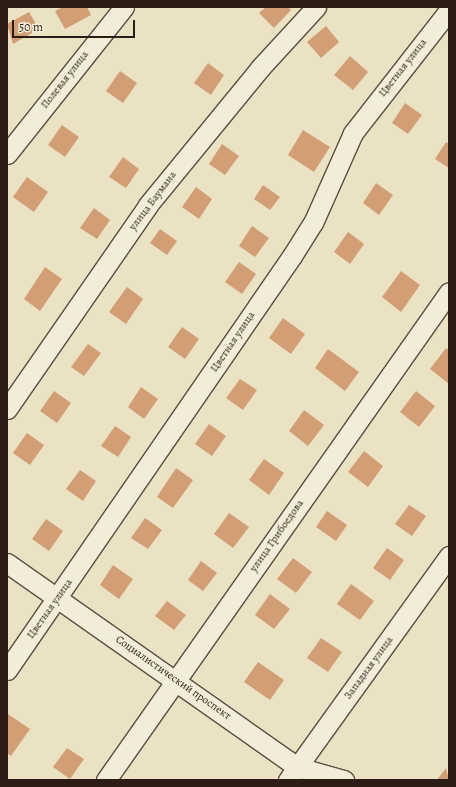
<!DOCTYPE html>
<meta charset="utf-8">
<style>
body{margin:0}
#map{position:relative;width:456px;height:787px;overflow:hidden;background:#ebe2c4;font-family:Alegreya,serif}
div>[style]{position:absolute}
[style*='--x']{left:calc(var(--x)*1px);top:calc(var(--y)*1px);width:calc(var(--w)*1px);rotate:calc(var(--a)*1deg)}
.building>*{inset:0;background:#d29e76}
.roads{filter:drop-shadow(1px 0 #5b4e41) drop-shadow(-1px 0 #5b4e41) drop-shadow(0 1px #5b4e41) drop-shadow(0 -1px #5b4e41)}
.street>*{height:19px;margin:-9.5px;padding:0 9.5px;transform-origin:9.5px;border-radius:9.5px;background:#f2ecd9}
span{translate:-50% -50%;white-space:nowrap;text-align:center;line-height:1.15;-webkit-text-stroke:3px #f2ecd9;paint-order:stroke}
.street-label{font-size:11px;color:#2b1d15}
.frame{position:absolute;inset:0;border:8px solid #2b1d15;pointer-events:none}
.scale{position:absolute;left:12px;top:20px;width:123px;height:18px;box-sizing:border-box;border:2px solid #2b1d15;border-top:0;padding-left:5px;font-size:12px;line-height:14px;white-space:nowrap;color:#2b1d15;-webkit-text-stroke:3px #f2ecd9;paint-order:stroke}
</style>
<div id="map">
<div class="building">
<i style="clip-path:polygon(63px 7px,87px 7px,91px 15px,65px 29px,55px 11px)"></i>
<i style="clip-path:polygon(266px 7px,288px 7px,291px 10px,274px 28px,259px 13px)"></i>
<i style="clip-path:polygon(29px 12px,39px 29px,13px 44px,7px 24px)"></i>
<i style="clip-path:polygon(326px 26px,339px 42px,321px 58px,307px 42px)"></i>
<i style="clip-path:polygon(350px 56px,368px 72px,353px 90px,334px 75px)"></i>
<i style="clip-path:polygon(208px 63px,224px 75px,211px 95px,194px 83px)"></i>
<i style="clip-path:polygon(120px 71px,137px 83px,123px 103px,106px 91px)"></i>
<i style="clip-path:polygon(405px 103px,422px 115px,408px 134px,392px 123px)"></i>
<i style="clip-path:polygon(62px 125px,79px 137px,65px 157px,48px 145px)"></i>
<i style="clip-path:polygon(303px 130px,330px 147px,314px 172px,288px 155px)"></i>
<i style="clip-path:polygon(446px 142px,449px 144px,449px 168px,435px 159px)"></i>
<i style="clip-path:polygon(222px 144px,239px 156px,225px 175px,209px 164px)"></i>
<i style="clip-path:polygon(123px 157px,139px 169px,126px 188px,109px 177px)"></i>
<i style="clip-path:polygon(27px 177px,48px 192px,34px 212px,13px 197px)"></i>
<i style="clip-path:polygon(376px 183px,393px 195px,379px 215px,363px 203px)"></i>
<i style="clip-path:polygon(263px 185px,280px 197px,270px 210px,254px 199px)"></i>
<i style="clip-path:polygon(196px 187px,212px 199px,199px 219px,182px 207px)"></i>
<i style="clip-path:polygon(94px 208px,110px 220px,97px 239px,80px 228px)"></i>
<i style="clip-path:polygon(252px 226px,269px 238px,255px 257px,239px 246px)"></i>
<i style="clip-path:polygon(160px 229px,177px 241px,167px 255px,150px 243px)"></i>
<i style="clip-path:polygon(348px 232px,364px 244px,350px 264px,334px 252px)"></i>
<i style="clip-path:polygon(239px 262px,256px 274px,242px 294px,225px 282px)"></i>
<i style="clip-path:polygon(45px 267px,62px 279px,40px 311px,24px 299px)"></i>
<i style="clip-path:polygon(401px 271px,420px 285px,401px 312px,382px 297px)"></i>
<i style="clip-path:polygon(127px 287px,143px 299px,126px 324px,109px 312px)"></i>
<i style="clip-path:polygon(283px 318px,305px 334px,291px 354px,269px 338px)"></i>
<i style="clip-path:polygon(182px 327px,199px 339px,185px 359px,168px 347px)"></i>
<i style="clip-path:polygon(88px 344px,101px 353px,84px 376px,71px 367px)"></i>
<i style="clip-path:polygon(446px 348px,449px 351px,449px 384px,430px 369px)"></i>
<i style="clip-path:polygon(328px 349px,359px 372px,345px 391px,315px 368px)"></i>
<i style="clip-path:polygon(240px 379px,257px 390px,243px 410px,226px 398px)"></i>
<i style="clip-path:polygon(141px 387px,158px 399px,144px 419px,128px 407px)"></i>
<i style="clip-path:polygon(54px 391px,71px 403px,57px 423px,40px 411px)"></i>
<i style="clip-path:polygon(416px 391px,435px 406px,419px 427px,400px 412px)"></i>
<i style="clip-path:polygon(304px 410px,324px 425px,308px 446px,289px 431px)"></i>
<i style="clip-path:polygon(209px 424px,226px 436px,212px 456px,195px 444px)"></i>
<i style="clip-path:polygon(115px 426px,131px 437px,118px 457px,101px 446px)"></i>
<i style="clip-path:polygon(27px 433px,44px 445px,30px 465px,13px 453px)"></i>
<i style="clip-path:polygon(364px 451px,383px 466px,368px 487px,348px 472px)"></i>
<i style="clip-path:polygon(264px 459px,284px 473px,269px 495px,249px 480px)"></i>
<i style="clip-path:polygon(176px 468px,193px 480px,173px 508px,157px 497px)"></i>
<i style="clip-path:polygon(80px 470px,96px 481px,83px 501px,66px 489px)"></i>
<i style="clip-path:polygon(409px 505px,426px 516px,412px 536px,395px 524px)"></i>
<i style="clip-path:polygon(327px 511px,347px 525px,336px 541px,316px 527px)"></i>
<i style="clip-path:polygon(229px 513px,249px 527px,233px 548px,214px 534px)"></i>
<i style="clip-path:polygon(145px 518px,162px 530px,148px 549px,131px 538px)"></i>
<i style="clip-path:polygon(46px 519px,63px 531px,49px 551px,32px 539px)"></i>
<i style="clip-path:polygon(387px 548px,404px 560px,390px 580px,373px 568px)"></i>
<i style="clip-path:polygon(293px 558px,312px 572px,296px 593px,277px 579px)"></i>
<i style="clip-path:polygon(201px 561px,217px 573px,203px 591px,188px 580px)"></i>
<i style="clip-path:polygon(113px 565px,133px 579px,119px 599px,100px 585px)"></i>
<i style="clip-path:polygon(351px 584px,374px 601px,360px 620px,337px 604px)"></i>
<i style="clip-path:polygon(270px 594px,290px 609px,274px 629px,255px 615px)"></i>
<i style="clip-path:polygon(167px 601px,186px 615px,174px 630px,155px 616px)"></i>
<i style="clip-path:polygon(321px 638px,342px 652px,328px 672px,307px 658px)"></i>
<i style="clip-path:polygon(258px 662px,284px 680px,270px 700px,244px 682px)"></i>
<i style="clip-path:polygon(8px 714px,30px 729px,11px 756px,7px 753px)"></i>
<i style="clip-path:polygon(67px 748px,84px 759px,70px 779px,53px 767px)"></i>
<i style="clip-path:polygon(446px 768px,449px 780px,437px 780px)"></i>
</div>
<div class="roads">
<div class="street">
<i style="--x:7;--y:154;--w:188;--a:-51.5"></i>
<i style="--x:7;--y:409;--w:248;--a:-55.3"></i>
<i style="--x:148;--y:205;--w:177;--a:-50.7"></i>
<i style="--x:260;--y:68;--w:83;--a:-47.4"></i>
<i style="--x:7;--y:563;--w:355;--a:35.1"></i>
<i style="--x:297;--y:767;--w:49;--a:15.5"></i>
<i style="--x:7;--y:670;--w:503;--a:-55.46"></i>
<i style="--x:292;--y:256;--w:39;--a:-58"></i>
<i style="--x:313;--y:223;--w:98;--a:-66"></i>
<i style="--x:353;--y:133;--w:156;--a:-52"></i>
<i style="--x:106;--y:780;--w:596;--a:-54.9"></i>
<i style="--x:288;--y:780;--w:276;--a:-54.3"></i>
</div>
</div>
<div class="street-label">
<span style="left:403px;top:68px;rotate:-52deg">Цветная улица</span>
<span style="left:65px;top:80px;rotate:-52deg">Полевая улица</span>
<span style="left:153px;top:201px;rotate:-53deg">улица Баумана</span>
<span style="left:233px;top:342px;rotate:-56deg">Цветная улица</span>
<span style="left:277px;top:536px;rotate:-55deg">улица Грибоедова</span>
<span style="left:50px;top:609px;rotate:-55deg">Цветная улица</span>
<span style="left:369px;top:668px;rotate:-54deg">Западная улица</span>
<span style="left:173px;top:678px;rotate:35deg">Социалистический проспект</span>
</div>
<div class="frame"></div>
<div class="scale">50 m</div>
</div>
